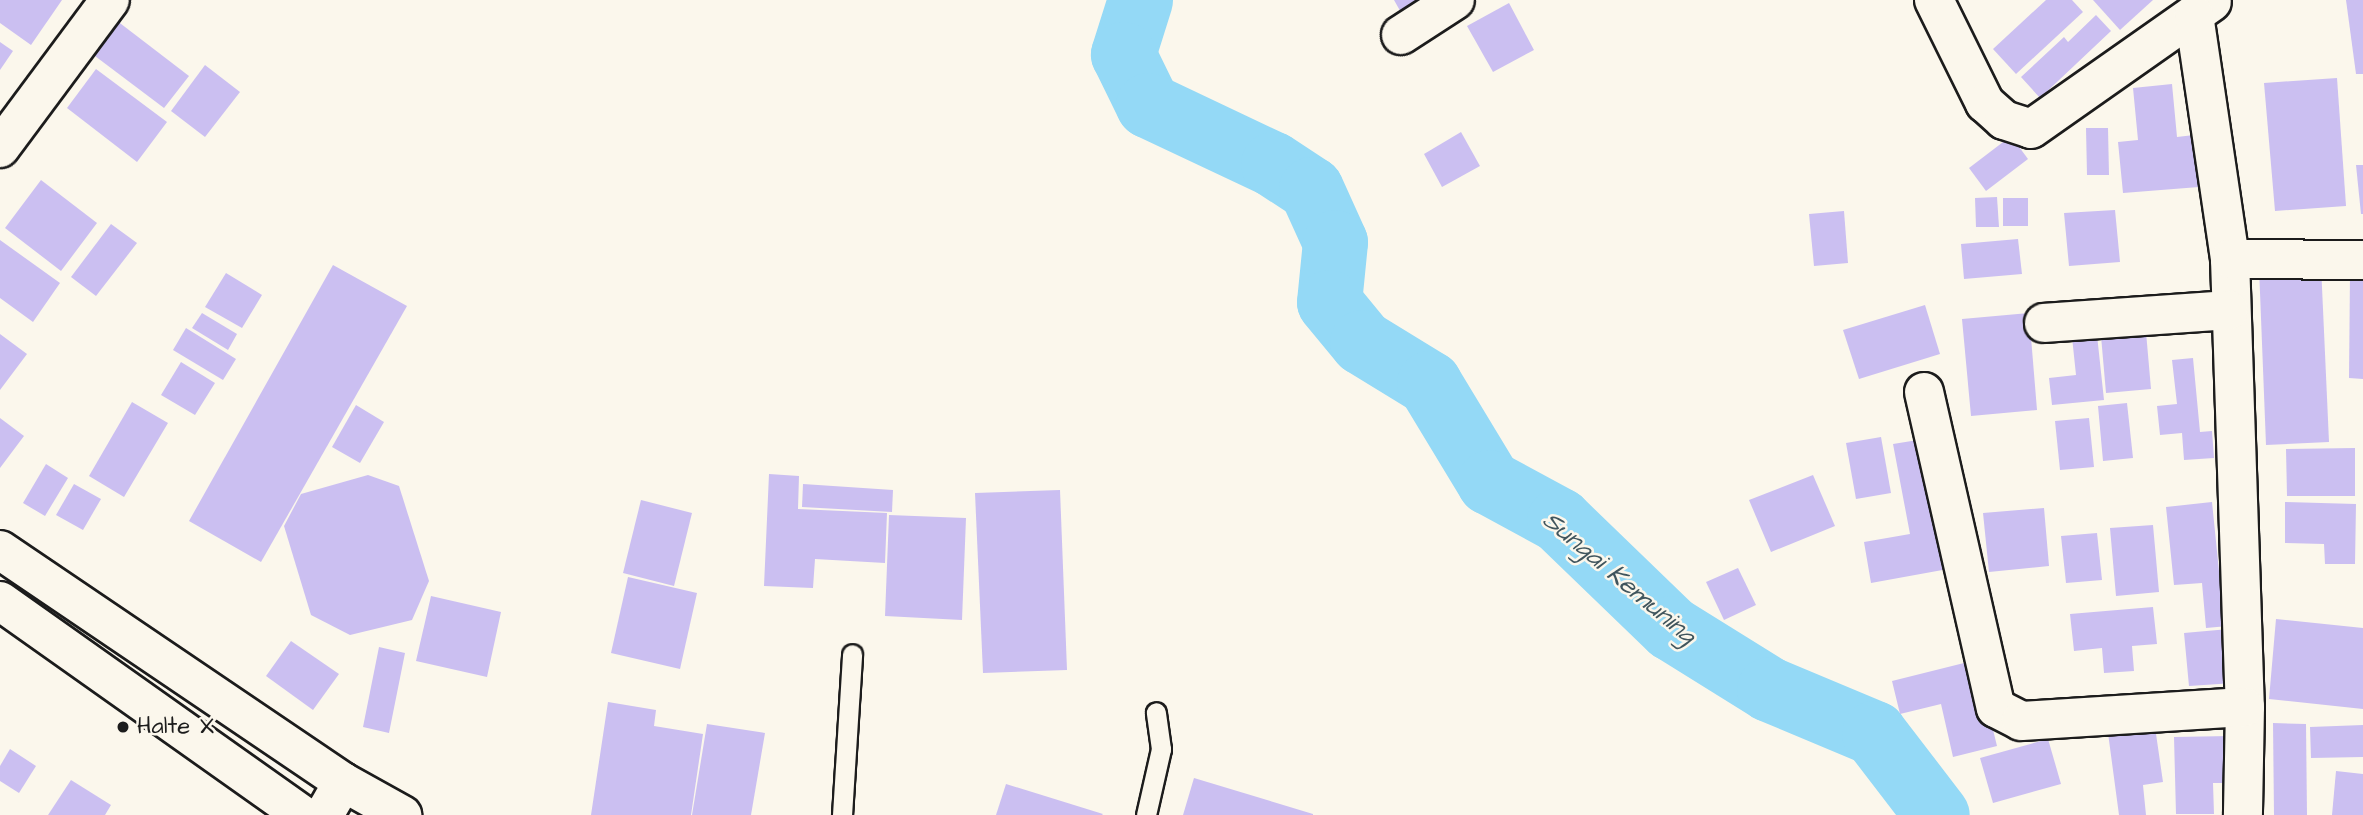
<!DOCTYPE html>
<style>
body{margin:0}
#map{position:relative;width:2363px;height:815px;overflow:hidden;background:#fbf7ec;font-family:"Architects Daughter",sans-serif}
div>[style]{position:absolute}
[style*='--x']{left:calc(var(--x)*1px);top:calc(var(--y)*1px);width:calc(var(--w)*1px);rotate:calc(var(--a)*1deg)}
.river>*{height:65px;margin:-32.5px;padding:0 32.5px;transform-origin:32.5px;border-radius:32.5px;background:#94d9f6}
.building>*{inset:0;background:#cbbff1}
.roads{filter:drop-shadow(2px 0 #1c1c1c) drop-shadow(-2px 0 #1c1c1c) drop-shadow(0 2px #1c1c1c) drop-shadow(0 -2px #1c1c1c)}
.service>*{height:19px;margin:-9.5px;padding:0 9.5px;transform-origin:9.5px;border-radius:9.5px;background:#fbf7ec}
.minor>*{height:38px;margin:-19px;padding:0 19px;transform-origin:19px;border-radius:19px;background:#fbf7ec}
.secondary>*{height:38px;margin:-19px;padding:0 19px;transform-origin:19px;border-radius:19px;background:#fbf7ec}
.trunk>*{height:38px;margin:-19px;padding:0 19px;transform-origin:19px;border-radius:19px;background:#fbf7ec}
.dots>*{width:19px;height:19px;translate:-50% -50%;box-sizing:border-box;border:4px solid #fbf7ec;border-radius:50%}
span{translate:-50% -50%;white-space:nowrap;text-align:center;line-height:1.15;-webkit-text-stroke:5px #fbf7ec;paint-order:stroke}
.poi-label{font-size:24px;color:#1c1c1c}
.left{translate:0 -50%;text-align:left}
.water-label{font-size:26px;color:#40555d;font-style:italic}
</style>
<div id="map">
<div class="river">
<i style="--x:1140;--y:0;--w:57;--a:107.5"></i>
<i style="--x:1123;--y:54;--w:57;--a:63.9"></i>
<i style="--x:1148;--y:105;--w:138;--a:25.3"></i>
<i style="--x:1273;--y:164;--w:45;--a:33.3"></i>
<i style="--x:1311;--y:189;--w:58;--a:65.6"></i>
<i style="--x:1335;--y:242;--w:60;--a:95.7"></i>
<i style="--x:1329;--y:302;--w:52;--a:50.5"></i>
<i style="--x:1362;--y:342;--w:79;--a:31.5"></i>
<i style="--x:1429;--y:383;--w:116;--a:58.8"></i>
<i style="--x:1489;--y:482;--w:80;--a:28.5"></i>
<i style="--x:1559;--y:520;--w:156;--a:44"></i>
<i style="--x:1671;--y:628;--w:115;--a:31.9"></i>
<i style="--x:1769;--y:689;--w:114;--a:22.7"></i>
<i style="--x:1874;--y:733;--w:103;--a:52.5"></i>
</div>
<div class="building">
<i style="clip-path:polygon(0 0,62px 0,31px 45px,0 23px)"></i>
<i style="clip-path:polygon(1394px 0,1431px 0,1403px 16px)"></i>
<i style="clip-path:polygon(2046px 0,2072px 0,2083px 12px,2016px 74px,1993px 49px)"></i>
<i style="clip-path:polygon(2093px 0,2153px 0,2120px 30px)"></i>
<i style="clip-path:polygon(2346px 0,2363px 0,2363px 74px,2356px 74px)"></i>
<i style="clip-path:polygon(1509px 3px,1534px 50px,1493px 72px,1467px 26px)"></i>
<i style="clip-path:polygon(2096px 15px,2111px 31px,2040px 98px,2021px 77px,2064px 37px,2068px 42px)"></i>
<i style="clip-path:polygon(112px 17px,189px 76px,164px 108px,87px 50px)"></i>
<i style="clip-path:polygon(0 42px,13px 51px,0 70px)"></i>
<i style="clip-path:polygon(205px 65px,240px 92px,205px 137px,171px 111px)"></i>
<i style="clip-path:polygon(96px 69px,167px 122px,137px 162px,67px 108px)"></i>
<i style="clip-path:polygon(2337px 78px,2346px 206px,2275px 211px,2264px 83px)"></i>
<i style="clip-path:polygon(2172px 84px,2177px 137px,2194px 135px,2199px 187px,2123px 193px,2118px 142px,2138px 140px,2133px 88px)"></i>
<i style="clip-path:polygon(2086px 128px,2108px 128px,2109px 175px,2087px 175px)"></i>
<i style="clip-path:polygon(1461px 132px,1480px 166px,1442px 187px,1424px 154px)"></i>
<i style="clip-path:polygon(2011px 136px,2028px 159px,1986px 191px,1969px 168px)"></i>
<i style="clip-path:polygon(2356px 165px,2363px 165px,2363px 214px,2361px 214px)"></i>
<i style="clip-path:polygon(41px 180px,97px 223px,61px 271px,5px 228px)"></i>
<i style="clip-path:polygon(1997px 197px,1999px 227px,1976px 227px,1975px 198px)"></i>
<i style="clip-path:polygon(2003px 198px,2028px 198px,2028px 226px,2003px 226px)"></i>
<i style="clip-path:polygon(2115px 210px,2120px 262px,2069px 266px,2064px 213px)"></i>
<i style="clip-path:polygon(1844px 211px,1848px 263px,1814px 266px,1809px 214px)"></i>
<i style="clip-path:polygon(111px 224px,137px 243px,96px 296px,71px 277px)"></i>
<i style="clip-path:polygon(2018px 239px,2022px 274px,1964px 279px,1961px 244px)"></i>
<i style="clip-path:polygon(0 240px,60px 283px,33px 322px,0 298px)"></i>
<i style="clip-path:polygon(333px 265px,407px 306px,261px 562px,189px 521px)"></i>
<i style="clip-path:polygon(2321px 265px,2329px 442px,2266px 445px,2259px 267px)"></i>
<i style="clip-path:polygon(226px 273px,262px 295px,242px 328px,205px 307px)"></i>
<i style="clip-path:polygon(2350px 274px,2363px 275px,2363px 379px,2349px 378px)"></i>
<i style="clip-path:polygon(1925px 305px,1940px 354px,1859px 379px,1843px 330px)"></i>
<i style="clip-path:polygon(202px 313px,237px 334px,228px 350px,192px 328px)"></i>
<i style="clip-path:polygon(2029px 313px,2037px 410px,1971px 416px,1962px 319px)"></i>
<i style="clip-path:polygon(186px 328px,236px 359px,223px 380px,173px 350px)"></i>
<i style="clip-path:polygon(2146px 332px,2151px 389px,2106px 393px,2101px 336px)"></i>
<i style="clip-path:polygon(0 334px,27px 354px,0 390px)"></i>
<i style="clip-path:polygon(2097px 335px,2104px 400px,2052px 405px,2049px 378px,2076px 375px,2072px 337px)"></i>
<i style="clip-path:polygon(2193px 358px,2200px 432px,2212px 431px,2214px 458px,2184px 460px,2182px 433px,2160px 435px,2157px 406px,2177px 404px,2172px 360px)"></i>
<i style="clip-path:polygon(181px 362px,215px 383px,195px 415px,161px 395px)"></i>
<i style="clip-path:polygon(132px 402px,168px 423px,124px 497px,89px 476px)"></i>
<i style="clip-path:polygon(2127px 403px,2133px 458px,2103px 461px,2098px 406px)"></i>
<i style="clip-path:polygon(356px 405px,384px 422px,360px 463px,332px 447px)"></i>
<i style="clip-path:polygon(0 418px,24px 436px,0 468px)"></i>
<i style="clip-path:polygon(2089px 418px,2094px 467px,2060px 470px,2055px 421px)"></i>
<i style="clip-path:polygon(1881px 437px,1891px 493px,1856px 499px,1846px 443px)"></i>
<i style="clip-path:polygon(1924px 439px,1948px 569px,1871px 583px,1864px 542px,1910px 534px,1893px 444px)"></i>
<i style="clip-path:polygon(2355px 448px,2355px 496px,2287px 496px,2286px 449px)"></i>
<i style="clip-path:polygon(46px 464px,68px 478px,45px 516px,23px 503px)"></i>
<i style="clip-path:polygon(769px 474px,799px 476px,798px 509px,887px 513px,885px 563px,815px 559px,813px 588px,764px 586px)"></i>
<i style="clip-path:polygon(368px 475px,399px 486px,429px 581px,412px 620px,350px 635px,311px 615px,284px 526px,301px 494px)"></i>
<i style="clip-path:polygon(1813px 475px,1835px 526px,1771px 552px,1749px 500px)"></i>
<i style="clip-path:polygon(74px 484px,101px 499px,83px 530px,56px 515px)"></i>
<i style="clip-path:polygon(803px 484px,893px 490px,892px 512px,802px 507px)"></i>
<i style="clip-path:polygon(1060px 490px,1067px 670px,983px 673px,975px 493px)"></i>
<i style="clip-path:polygon(641px 500px,692px 513px,674px 586px,623px 573px)"></i>
<i style="clip-path:polygon(2212px 502px,2220px 581px,2235px 579px,2239px 625px,2206px 628px,2202px 583px,2174px 585px,2166px 507px)"></i>
<i style="clip-path:polygon(2285px 502px,2356px 504px,2355px 564px,2325px 564px,2324px 544px,2285px 543px)"></i>
<i style="clip-path:polygon(2044px 508px,2049px 566px,1989px 572px,1983px 513px)"></i>
<i style="clip-path:polygon(889px 515px,966px 518px,962px 620px,885px 616px)"></i>
<i style="clip-path:polygon(2153px 525px,2159px 592px,2116px 596px,2110px 528px)"></i>
<i style="clip-path:polygon(2097px 533px,2102px 580px,2066px 583px,2061px 536px)"></i>
<i style="clip-path:polygon(1738px 568px,1756px 605px,1724px 620px,1706px 582px)"></i>
<i style="clip-path:polygon(628px 577px,697px 593px,680px 669px,611px 653px)"></i>
<i style="clip-path:polygon(431px 596px,501px 612px,487px 677px,416px 661px)"></i>
<i style="clip-path:polygon(2153px 607px,2157px 644px,2132px 646px,2134px 671px,2104px 673px,2102px 648px,2074px 651px,2070px 614px)"></i>
<i style="clip-path:polygon(2276px 619px,2363px 628px,2363px 709px,2269px 699px)"></i>
<i style="clip-path:polygon(2229px 629px,2234px 683px,2189px 686px,2184px 633px)"></i>
<i style="clip-path:polygon(291px 641px,339px 674px,313px 710px,266px 676px)"></i>
<i style="clip-path:polygon(379px 647px,405px 653px,389px 733px,363px 727px)"></i>
<i style="clip-path:polygon(1976px 660px,1997px 746px,1953px 757px,1941px 704px,1900px 714px,1892px 681px)"></i>
<i style="clip-path:polygon(608px 702px,656px 710px,654px 726px,703px 734px,691px 815px,591px 815px)"></i>
<i style="clip-path:polygon(2273px 723px,2306px 724px,2307px 815px,2274px 815px)"></i>
<i style="clip-path:polygon(707px 724px,765px 733px,751px 815px,692px 815px)"></i>
<i style="clip-path:polygon(2363px 725px,2363px 757px,2311px 758px,2310px 727px)"></i>
<i style="clip-path:polygon(2155px 727px,2163px 782px,2143px 785px,2146px 815px,2119px 815px,2108px 733px)"></i>
<i style="clip-path:polygon(2230px 736px,2231px 783px,2213px 783px,2214px 814px,2176px 814px,2174px 737px)"></i>
<i style="clip-path:polygon(2048px 739px,2061px 784px,1993px 803px,1980px 758px)"></i>
<i style="clip-path:polygon(10px 749px,36px 766px,19px 793px,0 781px,0 766px)"></i>
<i style="clip-path:polygon(2336px 771px,2363px 774px,2363px 815px,2332px 815px)"></i>
<i style="clip-path:polygon(1194px 778px,1313px 814px,1313px 815px,1183px 815px)"></i>
<i style="clip-path:polygon(71px 780px,111px 805px,105px 815px,48px 815px)"></i>
<i style="clip-path:polygon(1006px 784px,1103px 814px,1102px 815px,996px 815px)"></i>
</div>
<div class="roads">
<div class="service">
<i style="--x:842;--y:815;--w:161;--a:-86.4"></i>
<i style="--x:1146;--y:815;--w:68;--a:-77.2"></i>
<i style="--x:1161;--y:749;--w:37;--a:-98"></i>
</div>
<div class="minor">
<i style="--x:1934;--y:0;--w:115;--a:63.7"></i>
<i style="--x:1985;--y:103;--w:25;--a:42"></i>
<i style="--x:2004;--y:120;--w:28;--a:18"></i>
<i style="--x:2031;--y:129;--w:221;--a:-35.1"></i>
<i style="--x:2194;--y:15;--w:247;--a:81.6"></i>
<i style="--x:2230;--y:259;--w:448;--a:88.1"></i>
<i style="--x:2245;--y:707;--w:108;--a:91.1"></i>
<i style="--x:1401;--y:35;--w:64;--a:-32.9"></i>
<i style="--x:0;--y:148;--w:184;--a:-53.4"></i>
<i style="--x:2230;--y:259;--w:133;--a:0.4"></i>
<i style="--x:2044;--y:323;--w:185;--a:-4"></i>
<i style="--x:1924;--y:392;--w:324;--a:77.2"></i>
<i style="--x:1996;--y:708;--w:28;--a:27"></i>
<i style="--x:2021;--y:721;--w:224;--a:-3.6"></i>
</div>
<div class="secondary">
<i style="--x:324;--y:815;--w:38;--a:-60"></i>
</div>
<div class="trunk">
<i style="--x:0;--y:550;--w:414;--a:34.1"></i>
<i style="--x:343;--y:782;--w:68;--a:29.2"></i>
<i style="--x:0;--y:601;--w:370;--a:35.3"></i>
</div>
</div>
<div class="dots">
<i style="left:123px;top:727px;background:#1c1c1c"></i>
</div>
<div class="poi-label">
<span class="left" style="left:137px;top:727px">Halte X</span>
</div>
<div class="water-label">
<span style="left:1619px;top:578px;rotate:40deg">Sungai Kemuning</span>
</div>
</div>
